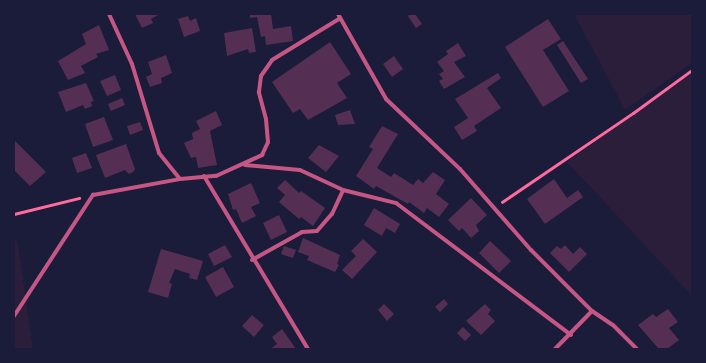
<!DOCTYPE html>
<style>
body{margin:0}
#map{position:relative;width:706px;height:363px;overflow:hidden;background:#1b1b3a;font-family:"PT Sans",sans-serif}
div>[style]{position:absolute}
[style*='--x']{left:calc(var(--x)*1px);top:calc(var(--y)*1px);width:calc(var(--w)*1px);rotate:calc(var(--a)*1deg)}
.green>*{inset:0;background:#2a1e3b}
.building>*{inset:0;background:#542f53}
.path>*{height:2.5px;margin:-1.25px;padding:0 1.25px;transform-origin:1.25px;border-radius:1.25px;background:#ff6b9d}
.minor>*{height:4px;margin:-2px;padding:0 2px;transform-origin:2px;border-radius:2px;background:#c65784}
span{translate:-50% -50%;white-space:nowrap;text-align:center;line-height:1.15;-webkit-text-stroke:3px #1b1b3a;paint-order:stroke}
.frame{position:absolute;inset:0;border:15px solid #1b1b3a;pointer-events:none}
</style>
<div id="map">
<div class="green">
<i style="clip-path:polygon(574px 14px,692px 14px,692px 63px,625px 110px)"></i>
<i style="clip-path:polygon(692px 72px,692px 296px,567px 162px)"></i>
<i style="clip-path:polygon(14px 235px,18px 244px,33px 349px,14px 349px)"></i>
</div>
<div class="building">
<i style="clip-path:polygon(135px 14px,160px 14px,151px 19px,153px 23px,142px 28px)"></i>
<i style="clip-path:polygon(250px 14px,271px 14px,273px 29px,291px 26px,293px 41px,266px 45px,265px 36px,261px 37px,257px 17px,250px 18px)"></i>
<i style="clip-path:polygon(410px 14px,415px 14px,422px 24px,416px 28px,408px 16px)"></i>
<i style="clip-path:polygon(188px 16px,190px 21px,196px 18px,200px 31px,184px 37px,178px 19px)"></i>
<i style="clip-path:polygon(548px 19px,561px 39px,543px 50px,569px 91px,543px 107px,505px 47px)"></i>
<i style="clip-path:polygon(99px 25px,109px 50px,96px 54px,98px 57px,81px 66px,85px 73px,68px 80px,58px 61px,86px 44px,82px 34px)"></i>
<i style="clip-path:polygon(252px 28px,256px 52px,249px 53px,248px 49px,227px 56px,224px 33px)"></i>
<i style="clip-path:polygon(563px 41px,588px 79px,581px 83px,557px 45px)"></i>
<i style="clip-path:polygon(330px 42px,351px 74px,337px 83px,347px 98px,308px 120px,300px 109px,293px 113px,272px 82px)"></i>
<i style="clip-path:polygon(458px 43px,466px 56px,454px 62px,465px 77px,444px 89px,439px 81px,443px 79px,439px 74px,444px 71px,437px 62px,448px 54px,446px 51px)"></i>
<i style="clip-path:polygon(166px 55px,172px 73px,161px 78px,162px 83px,150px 87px,146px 77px,152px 74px,148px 62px)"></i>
<i style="clip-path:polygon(394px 56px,403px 69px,392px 77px,383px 64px)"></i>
<i style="clip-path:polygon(498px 73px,501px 78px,487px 88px,501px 108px,474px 126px,477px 131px,462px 140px,454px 127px,468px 118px,455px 99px)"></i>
<i style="clip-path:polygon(115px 75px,121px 90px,107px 96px,100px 81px)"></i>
<i style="clip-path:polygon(86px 83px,94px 101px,91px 102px,92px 106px,85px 109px,83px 105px,66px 112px,58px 92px)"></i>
<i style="clip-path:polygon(122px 98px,125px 105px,111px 111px,108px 104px)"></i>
<i style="clip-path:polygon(350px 110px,355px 124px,338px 125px,335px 115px)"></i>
<i style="clip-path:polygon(216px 111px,222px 125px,210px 131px,217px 165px,198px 168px,196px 157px,191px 158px,184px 143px,193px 139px,192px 133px,200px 129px,196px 121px)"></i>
<i style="clip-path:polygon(104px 117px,113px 140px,93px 147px,85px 124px)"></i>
<i style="clip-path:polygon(140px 122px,143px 130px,130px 135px,127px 126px)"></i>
<i style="clip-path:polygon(382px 126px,398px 134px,377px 168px,391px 177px,394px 173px,413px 185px,418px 179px,423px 183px,433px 172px,445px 180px,436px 194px,449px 204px,439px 217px,427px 208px,424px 213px,409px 202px,408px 204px,376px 186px,374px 189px,356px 176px,373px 149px,369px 147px)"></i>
<i style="clip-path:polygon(14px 140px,46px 172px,30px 186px,14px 170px)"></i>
<i style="clip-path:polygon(126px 144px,135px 169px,133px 172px,129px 174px,125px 170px,105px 178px,96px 155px)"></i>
<i style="clip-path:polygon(319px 145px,339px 156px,326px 172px,308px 158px)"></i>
<i style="clip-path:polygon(86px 153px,92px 168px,77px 173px,72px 158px)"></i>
<i style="clip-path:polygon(554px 179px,567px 198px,578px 190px,583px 197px,545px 224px,527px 199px)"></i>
<i style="clip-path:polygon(285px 180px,299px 193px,301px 191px,325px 208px,313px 226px,301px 217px,299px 219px,279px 202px,285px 195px,277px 188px)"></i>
<i style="clip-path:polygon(251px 183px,260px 203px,251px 207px,256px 216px,242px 223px,236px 209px,233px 210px,228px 194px)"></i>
<i style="clip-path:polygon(471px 198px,487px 215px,476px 225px,479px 231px,471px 238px,462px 228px,459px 231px,448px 220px)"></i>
<i style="clip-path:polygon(374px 208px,400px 224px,395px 233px,386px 228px,382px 236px,364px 225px)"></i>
<i style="clip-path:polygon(279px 215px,287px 232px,271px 240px,263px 223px)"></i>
<i style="clip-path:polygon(303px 238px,340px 255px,337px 264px,339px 265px,335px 272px,307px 260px,309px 256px,298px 252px)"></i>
<i style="clip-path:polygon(363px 239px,377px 252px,352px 279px,342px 270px,356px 256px,351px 251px)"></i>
<i style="clip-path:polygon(490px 241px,511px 261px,499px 273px,479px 253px)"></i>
<i style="clip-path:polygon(225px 245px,232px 257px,214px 266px,208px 254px)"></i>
<i style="clip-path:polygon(565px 245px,573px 254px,580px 247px,587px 254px,569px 272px,550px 253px,557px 246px,561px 249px)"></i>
<i style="clip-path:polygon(284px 246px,296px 250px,293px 258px,281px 254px)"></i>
<i style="clip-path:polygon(161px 249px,203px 261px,197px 280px,189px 278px,190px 274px,175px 269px,169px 283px,172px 284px,168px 298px,148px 292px)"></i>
<i style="clip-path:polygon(223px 267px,234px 287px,216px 297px,205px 277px)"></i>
<i style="clip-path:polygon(444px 299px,448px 304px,440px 312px,435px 307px)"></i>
<i style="clip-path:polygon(384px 304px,394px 314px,387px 321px,378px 310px)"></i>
<i style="clip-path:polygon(485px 304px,491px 310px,488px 314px,495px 321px,481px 335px,466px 321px)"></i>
<i style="clip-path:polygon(668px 309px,678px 322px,669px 328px,679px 340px,667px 349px,659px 349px,638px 325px,653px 314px,656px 317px)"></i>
<i style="clip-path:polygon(252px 315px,264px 325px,254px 337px,242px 326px)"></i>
<i style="clip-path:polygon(463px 327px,471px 335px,465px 341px,457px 333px)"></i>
<i style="clip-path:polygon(282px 329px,296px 349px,270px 349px,277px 344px,272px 337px)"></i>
</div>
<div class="path">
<i style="--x:502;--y:202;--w:158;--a:-34.2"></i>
<i style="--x:633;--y:113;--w:73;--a:-36.1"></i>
<i style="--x:14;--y:214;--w:67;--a:-13.8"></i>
</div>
<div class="minor">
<i style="--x:109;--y:14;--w:55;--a:65.3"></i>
<i style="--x:132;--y:64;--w:93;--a:73.1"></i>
<i style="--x:159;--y:153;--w:33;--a:51"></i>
<i style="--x:338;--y:14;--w:98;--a:60.5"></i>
<i style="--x:386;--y:99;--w:102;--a:43.4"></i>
<i style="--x:460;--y:169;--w:108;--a:48.8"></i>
<i style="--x:531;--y:250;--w:86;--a:45"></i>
<i style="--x:592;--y:311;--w:25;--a:34"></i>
<i style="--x:613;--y:325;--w:34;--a:45"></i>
<i style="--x:245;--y:165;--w:55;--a:5.2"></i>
<i style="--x:300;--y:170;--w:47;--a:24.9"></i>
<i style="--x:343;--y:190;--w:55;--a:13.8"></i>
<i style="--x:396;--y:203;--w:219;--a:37"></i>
<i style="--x:204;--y:176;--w:202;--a:59"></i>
<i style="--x:252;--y:260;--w:57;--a:-29.2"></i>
<i style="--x:302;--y:232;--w:15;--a:-4"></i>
<i style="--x:317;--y:231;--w:23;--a:-49"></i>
<i style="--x:332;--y:214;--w:26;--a:-65"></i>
<i style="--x:14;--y:316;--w:145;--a:-56.9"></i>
<i style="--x:93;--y:195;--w:88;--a:-10.4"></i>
<i style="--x:180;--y:179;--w:36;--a:-5"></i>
<i style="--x:216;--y:176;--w:51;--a:-24.5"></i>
<i style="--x:262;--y:155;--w:14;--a:-65"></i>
<i style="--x:268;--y:142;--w:23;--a:-95"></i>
<i style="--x:266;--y:119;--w:28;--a:-105"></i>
<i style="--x:259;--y:92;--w:16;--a:-83"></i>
<i style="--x:261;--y:76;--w:19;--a:-55"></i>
<i style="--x:272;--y:60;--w:79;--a:-31.5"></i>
<i style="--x:555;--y:349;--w:53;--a:-45.8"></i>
</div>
<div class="frame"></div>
</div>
